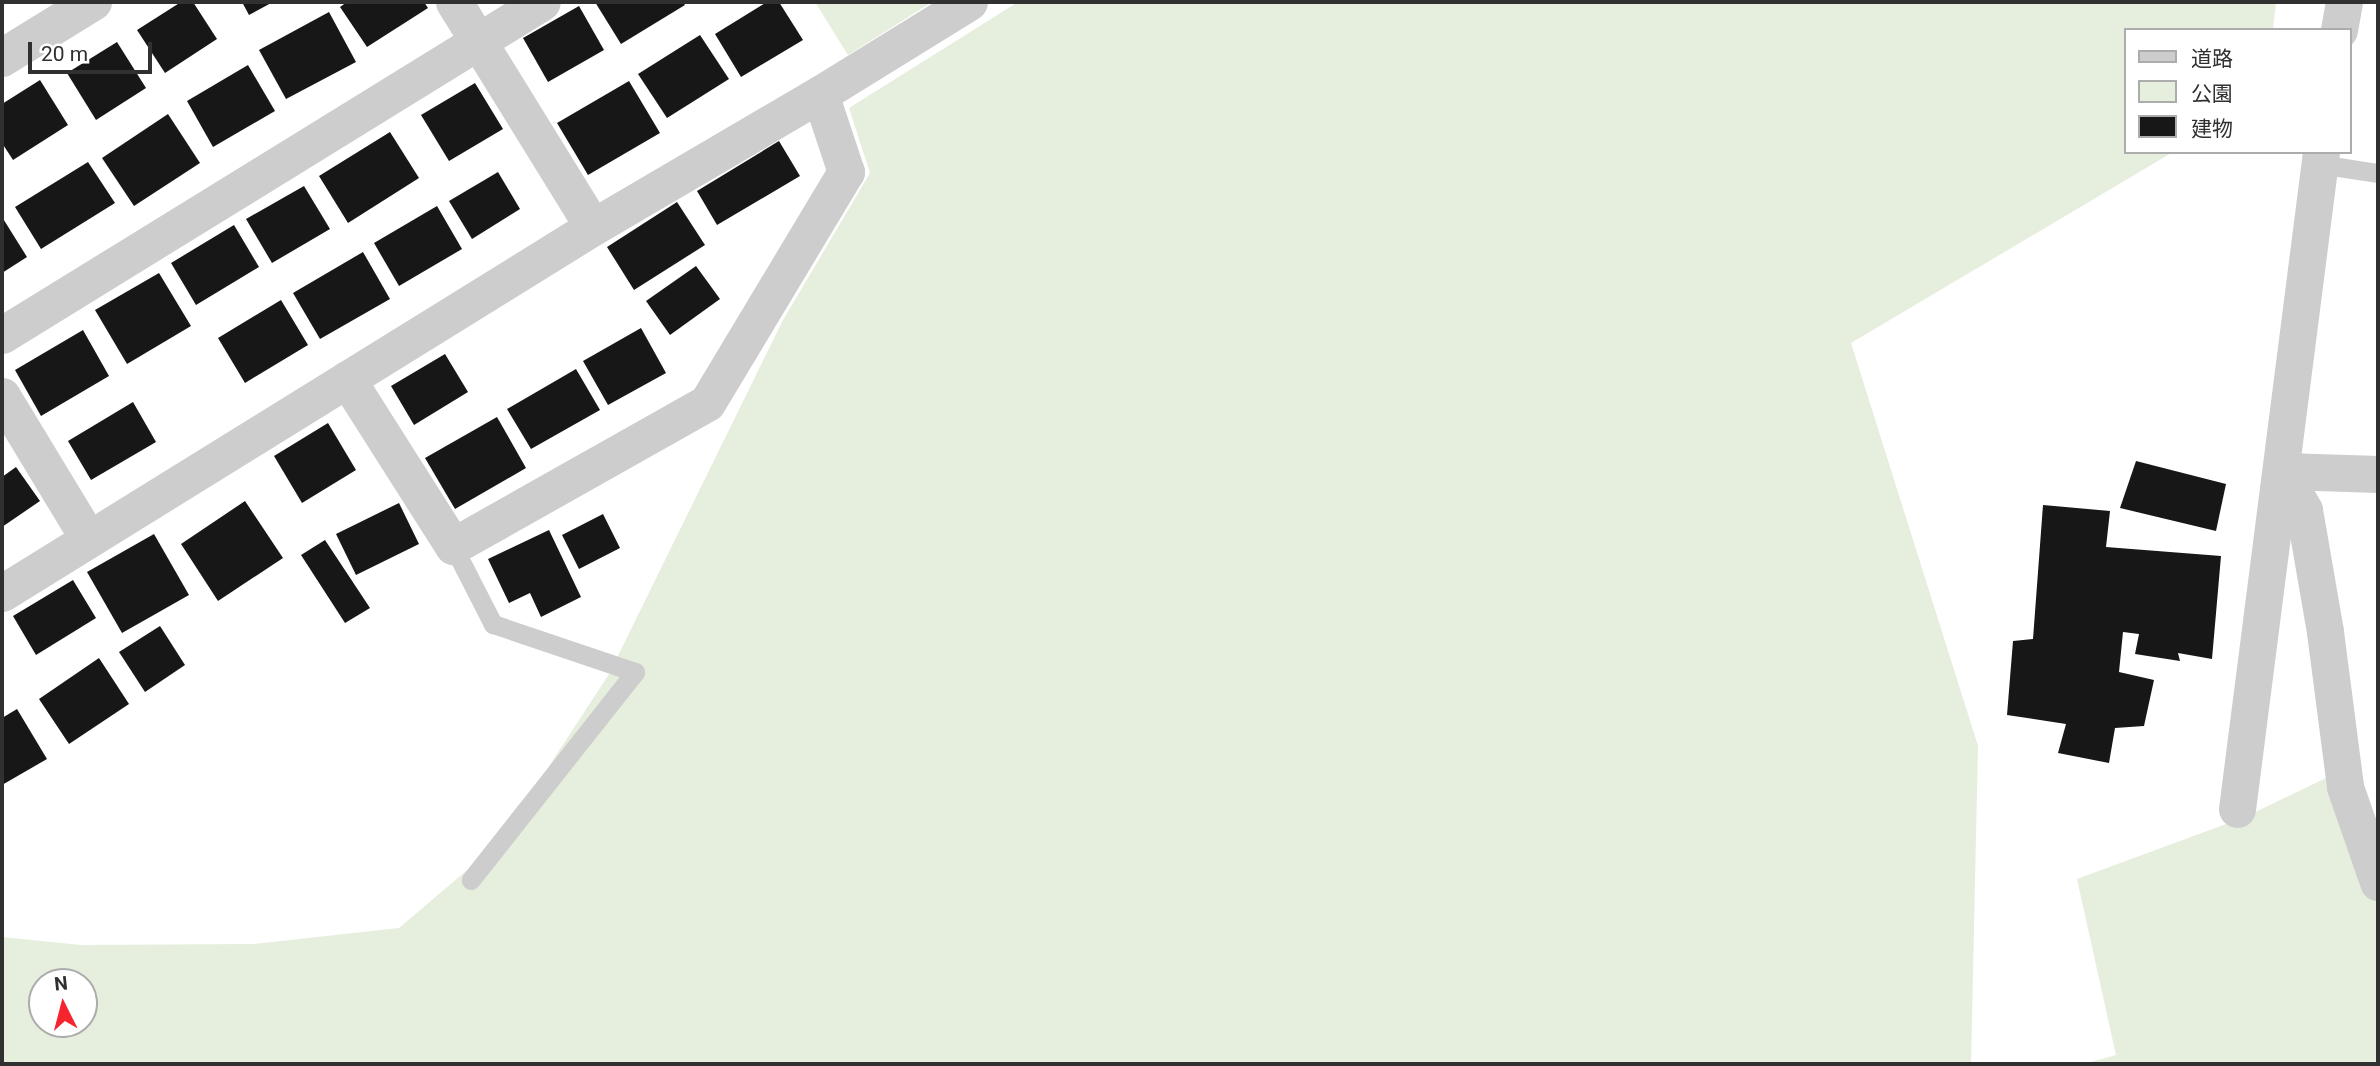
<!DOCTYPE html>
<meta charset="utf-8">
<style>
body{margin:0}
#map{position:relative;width:2380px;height:1066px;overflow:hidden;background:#fff;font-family:Roboto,"Noto Sans JP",sans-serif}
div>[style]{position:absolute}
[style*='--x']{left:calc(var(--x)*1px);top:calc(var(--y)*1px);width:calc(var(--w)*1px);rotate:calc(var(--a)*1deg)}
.green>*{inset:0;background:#e6eedd}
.building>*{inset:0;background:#171717}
.service>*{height:19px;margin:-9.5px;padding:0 9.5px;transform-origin:9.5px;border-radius:9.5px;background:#cdcdcd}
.minor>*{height:37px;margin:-18.5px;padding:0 18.5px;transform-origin:18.5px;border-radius:18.5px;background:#cdcdcd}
.tertiary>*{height:38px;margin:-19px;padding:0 19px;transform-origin:19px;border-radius:19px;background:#cdcdcd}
span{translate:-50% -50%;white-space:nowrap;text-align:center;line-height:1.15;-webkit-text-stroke:7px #fff;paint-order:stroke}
.frame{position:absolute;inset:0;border:4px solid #303030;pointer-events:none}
.legend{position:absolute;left:2124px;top:28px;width:228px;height:126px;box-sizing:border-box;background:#fff;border:2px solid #acacac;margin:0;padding:9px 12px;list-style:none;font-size:21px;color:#303030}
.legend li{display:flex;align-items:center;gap:14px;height:35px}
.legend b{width:35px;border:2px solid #acacac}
.north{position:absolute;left:28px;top:968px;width:70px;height:70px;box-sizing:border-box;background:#fff;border:2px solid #acacac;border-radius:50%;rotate:354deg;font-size:19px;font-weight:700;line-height:28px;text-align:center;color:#303030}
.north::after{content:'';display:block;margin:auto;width:24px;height:32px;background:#f5242f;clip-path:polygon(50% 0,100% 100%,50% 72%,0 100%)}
.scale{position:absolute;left:28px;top:42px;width:124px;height:32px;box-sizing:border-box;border:4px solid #303030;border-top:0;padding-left:9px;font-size:21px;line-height:24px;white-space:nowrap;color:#303030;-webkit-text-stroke:5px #fff;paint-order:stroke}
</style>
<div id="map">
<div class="green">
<i style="clip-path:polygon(815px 2px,932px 2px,848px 55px)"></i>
<i style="clip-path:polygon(evenodd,1018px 2px,2276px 2px,2273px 30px,2126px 30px,2126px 152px,2173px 152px,1851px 343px,1978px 746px,1971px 1064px,2px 1064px,2px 937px,81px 945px,254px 944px,399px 928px,499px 843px,609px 674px,783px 320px,870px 173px,849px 108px,1018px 2px,42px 982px,84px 982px,84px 1024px,42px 1024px,42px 982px)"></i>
<i style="clip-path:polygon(2326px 778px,2378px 905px,2378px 1064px,2084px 1064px,2116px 1055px,2077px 879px,2245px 817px)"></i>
</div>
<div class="building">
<i style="clip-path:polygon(181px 2px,193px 2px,217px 39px,165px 73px,137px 30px)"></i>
<i style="clip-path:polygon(242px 2px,273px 2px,249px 15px)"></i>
<i style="clip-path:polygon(347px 2px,424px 2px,428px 8px,367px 47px,340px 7px)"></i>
<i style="clip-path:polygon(595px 2px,683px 2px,685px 5px,621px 44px)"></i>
<i style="clip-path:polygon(767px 2px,779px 2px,803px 40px,741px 77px,715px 34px)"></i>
<i style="clip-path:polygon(579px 6px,604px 50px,548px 82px,523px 38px)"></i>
<i style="clip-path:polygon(329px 12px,356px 62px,286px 99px,259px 50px)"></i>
<i style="clip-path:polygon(700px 35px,729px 79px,667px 118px,638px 74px)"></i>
<i style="clip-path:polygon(117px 42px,146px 88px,96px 120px,67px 73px)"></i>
<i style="clip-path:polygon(248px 65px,275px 111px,213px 147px,187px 101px)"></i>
<i style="clip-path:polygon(40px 80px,68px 125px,13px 160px,2px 143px,2px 104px)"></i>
<i style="clip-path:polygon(629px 81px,660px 133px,588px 175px,557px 123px)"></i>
<i style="clip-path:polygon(475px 83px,503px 129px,449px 161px,421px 115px)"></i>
<i style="clip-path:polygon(168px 114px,200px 163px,134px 206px,102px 158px)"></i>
<i style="clip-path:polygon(390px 132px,419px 178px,348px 223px,319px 176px)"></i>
<i style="clip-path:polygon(779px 141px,800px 176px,717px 225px,697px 191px)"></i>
<i style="clip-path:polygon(88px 162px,115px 203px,41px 249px,15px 207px)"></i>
<i style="clip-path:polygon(498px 172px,520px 209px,472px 239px,449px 201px)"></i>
<i style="clip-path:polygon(304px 186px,330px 229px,272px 263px,246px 219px)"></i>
<i style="clip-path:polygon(677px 202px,705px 245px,634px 290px,607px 247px)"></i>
<i style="clip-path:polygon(437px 206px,462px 249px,399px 286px,374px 243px)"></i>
<i style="clip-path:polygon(2px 217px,27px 257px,2px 273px)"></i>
<i style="clip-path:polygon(234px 225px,259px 267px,196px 305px,171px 263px)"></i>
<i style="clip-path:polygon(363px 252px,390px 299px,320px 339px,293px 293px)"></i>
<i style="clip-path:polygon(696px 266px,720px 299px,670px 335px,646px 301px)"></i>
<i style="clip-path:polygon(159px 273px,191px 326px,127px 364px,95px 310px)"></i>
<i style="clip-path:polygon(281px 300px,308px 345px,245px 383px,218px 338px)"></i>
<i style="clip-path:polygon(641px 328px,666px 373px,608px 405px,583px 361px)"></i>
<i style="clip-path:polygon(83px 330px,109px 376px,41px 416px,15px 370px)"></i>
<i style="clip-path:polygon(445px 354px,468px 392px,414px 425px,391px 386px)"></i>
<i style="clip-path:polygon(576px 369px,600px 410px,531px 449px,507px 409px)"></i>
<i style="clip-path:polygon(133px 402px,156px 442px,91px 480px,68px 441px)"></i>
<i style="clip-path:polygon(497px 417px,526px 468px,455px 509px,425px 458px)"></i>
<i style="clip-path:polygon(328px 423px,356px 470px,302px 503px,274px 456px)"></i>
<i style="clip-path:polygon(2136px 461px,2226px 484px,2216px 531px,2120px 508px)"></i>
<i style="clip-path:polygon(16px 467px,40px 501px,2px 527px,2px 477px)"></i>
<i style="clip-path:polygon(245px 501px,283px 558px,218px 601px,181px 544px)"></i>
<i style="clip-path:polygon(399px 503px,419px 544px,356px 575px,336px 534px)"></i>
<i style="clip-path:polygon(2043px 505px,2110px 511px,2106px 547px,2221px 556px,2212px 659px,2178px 653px,2180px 661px,2135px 654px,2139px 634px,2123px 632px,2119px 672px,2154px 680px,2144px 726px,2115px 728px,2109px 763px,2058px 753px,2066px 724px,2007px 715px,2013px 641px,2033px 639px)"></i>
<i style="clip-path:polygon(603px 514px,620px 548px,579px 569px,562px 535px)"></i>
<i style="clip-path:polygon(549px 530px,581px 597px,541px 617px,530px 593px,509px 603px,488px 559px)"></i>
<i style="clip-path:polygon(154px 534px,189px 595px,122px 633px,87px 572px)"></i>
<i style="clip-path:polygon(325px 540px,370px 608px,345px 623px,301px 555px)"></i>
<i style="clip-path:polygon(73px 580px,96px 618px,36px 655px,13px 616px)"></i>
<i style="clip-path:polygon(160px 626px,185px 665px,145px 692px,119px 652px)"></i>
<i style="clip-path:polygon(99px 658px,129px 704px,69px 744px,39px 699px)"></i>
<i style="clip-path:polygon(17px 709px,47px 759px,2px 785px,2px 718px)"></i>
</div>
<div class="service">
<i style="--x:2319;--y:164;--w:60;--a:8.7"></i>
<i style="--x:453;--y:546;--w:88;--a:62.9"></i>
<i style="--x:493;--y:624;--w:150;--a:18.7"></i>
<i style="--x:635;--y:672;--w:265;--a:128.3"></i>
</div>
<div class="minor">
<i style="--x:454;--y:2;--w:264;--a:58.3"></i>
<i style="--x:2339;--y:30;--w:28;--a:-80"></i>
<i style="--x:2;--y:335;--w:634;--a:-31.66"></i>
<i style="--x:347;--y:379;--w:198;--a:57.6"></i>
<i style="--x:453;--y:546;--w:291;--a:-29.4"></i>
<i style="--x:707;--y:403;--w:270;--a:-59"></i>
<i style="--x:846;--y:172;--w:82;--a:-108.4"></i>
<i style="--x:2;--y:396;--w:166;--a:58.8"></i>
<i style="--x:2282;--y:471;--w:45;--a:60.6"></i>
<i style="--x:2304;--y:510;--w:124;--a:80.2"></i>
<i style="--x:2325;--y:632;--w:156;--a:82.6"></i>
<i style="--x:2345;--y:787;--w:101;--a:70.8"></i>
<i style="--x:2282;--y:471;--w:96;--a:1.8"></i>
<i style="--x:2;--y:593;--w:695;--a:-31.77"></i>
<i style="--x:593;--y:227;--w:263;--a:-30.4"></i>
<i style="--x:820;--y:94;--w:175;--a:-31.7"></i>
<i style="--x:2237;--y:809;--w:662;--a:-82.71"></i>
</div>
<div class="tertiary">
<i style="--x:2;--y:58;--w:107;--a:-31.6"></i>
</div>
<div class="frame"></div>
<ul class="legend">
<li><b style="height:9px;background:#cdcdcd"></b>道路</li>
<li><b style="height:19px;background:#e6eedd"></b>公園</li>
<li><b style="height:19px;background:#171717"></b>建物</li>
</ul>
<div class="north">N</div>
<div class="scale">20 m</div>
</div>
